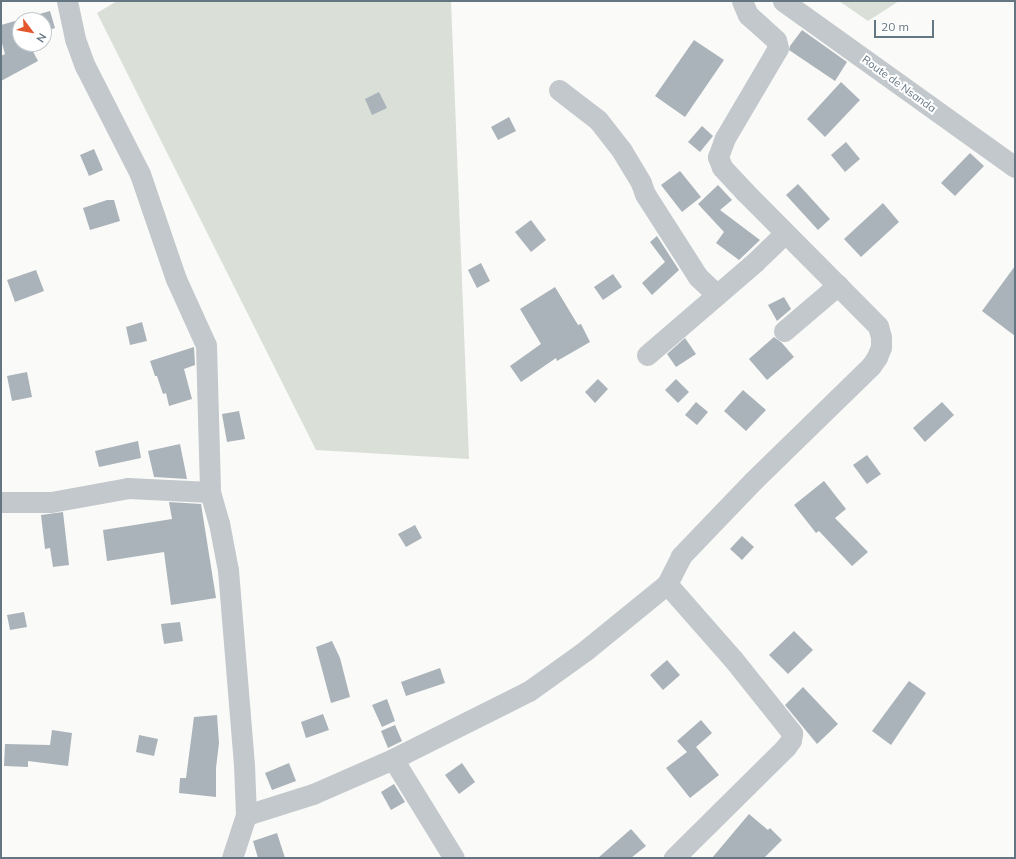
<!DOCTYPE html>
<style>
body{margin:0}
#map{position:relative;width:1016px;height:859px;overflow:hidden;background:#fafaf8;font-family:Mulish,sans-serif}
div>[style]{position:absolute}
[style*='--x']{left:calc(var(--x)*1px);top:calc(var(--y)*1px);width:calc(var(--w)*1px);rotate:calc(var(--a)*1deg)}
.green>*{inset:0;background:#dadfd7}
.building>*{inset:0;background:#aab3b9}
.minor>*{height:21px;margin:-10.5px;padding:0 10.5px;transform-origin:10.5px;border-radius:10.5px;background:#c3c8cc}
span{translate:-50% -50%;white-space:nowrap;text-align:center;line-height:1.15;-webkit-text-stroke:4px #fff;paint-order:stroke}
.street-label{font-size:11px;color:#657683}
.frame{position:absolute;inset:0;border:2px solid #657683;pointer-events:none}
.north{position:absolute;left:12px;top:12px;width:40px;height:40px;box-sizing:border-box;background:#fff;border:1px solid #c1c8cd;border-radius:50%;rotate:122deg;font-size:11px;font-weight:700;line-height:16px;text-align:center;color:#657683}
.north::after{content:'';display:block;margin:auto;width:14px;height:18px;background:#e4572e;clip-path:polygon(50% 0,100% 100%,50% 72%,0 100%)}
.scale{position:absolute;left:874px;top:20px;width:60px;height:18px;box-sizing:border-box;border:2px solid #657683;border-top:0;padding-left:5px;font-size:12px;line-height:14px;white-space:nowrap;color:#657683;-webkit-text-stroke:3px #fff;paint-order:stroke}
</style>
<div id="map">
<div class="green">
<i style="clip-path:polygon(117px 1px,451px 1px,469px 459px,316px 450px,97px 13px)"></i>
<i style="clip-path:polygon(839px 1px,899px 1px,868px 21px)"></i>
</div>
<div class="building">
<i style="clip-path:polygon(50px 11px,55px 28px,44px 32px,44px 20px,20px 20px,20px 44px,29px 44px,38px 61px,1px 81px,1px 56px,5px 54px,1px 40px,1px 25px)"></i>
<i style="clip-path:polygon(802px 30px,847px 62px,835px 81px,789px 50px,790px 46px)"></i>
<i style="clip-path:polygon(694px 40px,724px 60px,685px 117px,655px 96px)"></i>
<i style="clip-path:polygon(841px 82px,860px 100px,825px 137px,807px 119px)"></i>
<i style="clip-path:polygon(379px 92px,387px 108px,372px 115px,365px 99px)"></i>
<i style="clip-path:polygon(509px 117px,516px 131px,498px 140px,491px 127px)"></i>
<i style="clip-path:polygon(702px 126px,713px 136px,700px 152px,688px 142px)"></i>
<i style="clip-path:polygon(846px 142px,860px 159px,845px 172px,831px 155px)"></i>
<i style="clip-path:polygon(94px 149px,103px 170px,89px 176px,80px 155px)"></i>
<i style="clip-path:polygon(970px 153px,984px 166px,955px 196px,941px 183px)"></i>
<i style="clip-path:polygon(680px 171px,701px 197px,682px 212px,661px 185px)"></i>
<i style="clip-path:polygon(798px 184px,830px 219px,818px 230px,786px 195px)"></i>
<i style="clip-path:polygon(718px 185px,732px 200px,720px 210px,760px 240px,739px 260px,716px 243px,724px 232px,698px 204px)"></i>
<i style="clip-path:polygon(107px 200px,114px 200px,120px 221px,90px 230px,83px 208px)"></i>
<i style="clip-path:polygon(883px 203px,899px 222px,861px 257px,844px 239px)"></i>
<i style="clip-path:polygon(531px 220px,546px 240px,531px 252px,515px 232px)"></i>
<i style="clip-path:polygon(657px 236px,679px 270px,652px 295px,642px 283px,665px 262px,650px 242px)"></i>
<i style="clip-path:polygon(481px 263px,490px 281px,477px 288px,468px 270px)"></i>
<i style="clip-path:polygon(1015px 266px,1015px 336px,982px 311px)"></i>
<i style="clip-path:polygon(36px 270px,44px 291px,15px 302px,7px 280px)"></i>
<i style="clip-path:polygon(613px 274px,622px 287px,603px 300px,594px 287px)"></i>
<i style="clip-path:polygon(555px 287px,578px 325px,581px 324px,590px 342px,557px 361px,556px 358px,521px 382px,510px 366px,541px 344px,520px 309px)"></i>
<i style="clip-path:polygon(784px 297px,791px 309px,777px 321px,768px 305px)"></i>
<i style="clip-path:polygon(142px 322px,147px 341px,130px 345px,126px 327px)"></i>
<i style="clip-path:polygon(774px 337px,782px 343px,794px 357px,767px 380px,749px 359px)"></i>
<i style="clip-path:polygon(685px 338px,696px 354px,676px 367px,667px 354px)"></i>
<i style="clip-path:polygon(194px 347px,195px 365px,184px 369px,192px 399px,169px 406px,166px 393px,163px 394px,157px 376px,155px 376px,150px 361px)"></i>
<i style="clip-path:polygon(27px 372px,32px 397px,12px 401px,7px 376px)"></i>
<i style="clip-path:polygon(598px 379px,608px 389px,595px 403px,585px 392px)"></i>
<i style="clip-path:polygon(676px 379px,689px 392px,678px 403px,665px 390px)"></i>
<i style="clip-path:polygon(743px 390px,766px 410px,746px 431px,724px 411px)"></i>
<i style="clip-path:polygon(696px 402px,708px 412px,697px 425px,685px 415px)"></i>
<i style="clip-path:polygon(942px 402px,954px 415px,925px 442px,913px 428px)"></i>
<i style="clip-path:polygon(239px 411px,245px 439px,227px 442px,222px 414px)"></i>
<i style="clip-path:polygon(138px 441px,141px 458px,99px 467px,95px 451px)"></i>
<i style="clip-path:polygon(180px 444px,187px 479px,154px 477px,148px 451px)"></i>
<i style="clip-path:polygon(867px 455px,881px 474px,867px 484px,853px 465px)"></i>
<i style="clip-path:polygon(824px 481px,846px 509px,835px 518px,868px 552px,852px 566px,819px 531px,816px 533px,794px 505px)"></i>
<i style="clip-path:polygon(169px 502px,201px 504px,216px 598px,171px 605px,164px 552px,107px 561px,103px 530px,172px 519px)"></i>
<i style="clip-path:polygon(63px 512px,69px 565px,53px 567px,50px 548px,45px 549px,41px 515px)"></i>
<i style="clip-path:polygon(415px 525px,422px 538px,406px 547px,398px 534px)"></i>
<i style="clip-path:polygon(742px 536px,754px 547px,742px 560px,730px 549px)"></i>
<i style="clip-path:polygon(24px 612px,27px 627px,10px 630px,7px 615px)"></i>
<i style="clip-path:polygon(180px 622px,183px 641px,164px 644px,161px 624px)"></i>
<i style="clip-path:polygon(794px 631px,813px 650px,788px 674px,769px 655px)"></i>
<i style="clip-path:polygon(332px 641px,340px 658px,350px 697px,331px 703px,316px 647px)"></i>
<i style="clip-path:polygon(667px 660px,680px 675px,663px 690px,650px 675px)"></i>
<i style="clip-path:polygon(440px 668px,445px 683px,406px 696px,401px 682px)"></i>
<i style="clip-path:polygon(909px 681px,926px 693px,891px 745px,872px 731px)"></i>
<i style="clip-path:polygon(803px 687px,838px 724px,817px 744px,785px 705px)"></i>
<i style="clip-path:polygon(387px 699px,395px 721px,382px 727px,372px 705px)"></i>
<i style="clip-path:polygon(323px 714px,329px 730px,306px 738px,301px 722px)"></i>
<i style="clip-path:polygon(217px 715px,219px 743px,216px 768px,216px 797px,179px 793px,180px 778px,186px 778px,194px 717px)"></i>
<i style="clip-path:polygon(701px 720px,712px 733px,696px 747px,719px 775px,690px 798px,666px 768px,687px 752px,677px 741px)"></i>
<i style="clip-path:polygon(395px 725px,402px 741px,388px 748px,381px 731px)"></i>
<i style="clip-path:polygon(52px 730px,72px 733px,68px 766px,28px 761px,28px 767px,4px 766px,5px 744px,50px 745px)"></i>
<i style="clip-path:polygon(139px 735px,158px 739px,154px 756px,136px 752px)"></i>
<i style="clip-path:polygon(289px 763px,296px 781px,272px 790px,265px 773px)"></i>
<i style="clip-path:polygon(462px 763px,475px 782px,459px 794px,445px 775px)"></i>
<i style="clip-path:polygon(394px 784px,405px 802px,391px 810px,381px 792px)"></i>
<i style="clip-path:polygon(749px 814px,768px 830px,770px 828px,782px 840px,764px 858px,712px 858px)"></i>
<i style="clip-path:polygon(631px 829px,646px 846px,631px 858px,598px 858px)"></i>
<i style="clip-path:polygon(277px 833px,285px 858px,258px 858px,253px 841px)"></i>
</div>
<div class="minor">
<i style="--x:67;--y:1;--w:39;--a:78"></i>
<i style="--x:75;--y:39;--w:29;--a:70"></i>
<i style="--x:85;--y:66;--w:121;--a:63"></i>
<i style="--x:140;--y:174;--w:111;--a:71.1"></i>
<i style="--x:176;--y:279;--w:72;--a:65.6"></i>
<i style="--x:206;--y:345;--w:147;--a:88.4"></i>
<i style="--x:210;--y:492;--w:32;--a:74"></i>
<i style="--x:219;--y:523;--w:48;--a:79.2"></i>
<i style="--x:228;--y:570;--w:196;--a:85.3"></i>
<i style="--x:244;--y:765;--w:50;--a:87.7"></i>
<i style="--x:246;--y:815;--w:45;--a:108"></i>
<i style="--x:783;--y:1;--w:285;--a:35.6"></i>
<i style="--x:559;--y:90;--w:49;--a:37.6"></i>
<i style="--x:598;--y:120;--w:39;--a:52"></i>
<i style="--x:622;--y:151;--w:37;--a:59"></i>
<i style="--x:641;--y:183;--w:12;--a:70"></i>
<i style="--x:645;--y:194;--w:98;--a:57.4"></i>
<i style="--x:698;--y:277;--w:26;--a:43"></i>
<i style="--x:784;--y:331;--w:71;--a:-40.4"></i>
<i style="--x:647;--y:355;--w:143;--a:-40.7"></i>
<i style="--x:755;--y:262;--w:42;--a:-44"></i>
<i style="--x:1;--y:502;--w:50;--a:0"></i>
<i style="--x:51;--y:502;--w:78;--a:-10.3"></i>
<i style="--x:128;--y:488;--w:82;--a:2.8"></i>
<i style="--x:667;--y:584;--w:100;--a:48.7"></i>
<i style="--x:733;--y:659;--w:95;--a:51.4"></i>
<i style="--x:792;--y:733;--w:7;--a:98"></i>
<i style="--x:791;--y:740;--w:9;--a:126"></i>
<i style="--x:786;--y:747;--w:158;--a:135.3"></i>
<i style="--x:393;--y:759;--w:116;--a:58.4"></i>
<i style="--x:246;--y:815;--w:70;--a:-17.4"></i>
<i style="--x:313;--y:794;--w:87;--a:-23.6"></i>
<i style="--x:393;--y:759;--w:152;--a:-26.6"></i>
<i style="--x:529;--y:691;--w:70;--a:-35.7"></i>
<i style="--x:586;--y:650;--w:104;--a:-39.2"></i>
<i style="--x:667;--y:584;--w:31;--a:-63"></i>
<i style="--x:681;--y:556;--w:105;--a:-46.2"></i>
<i style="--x:754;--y:480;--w:163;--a:-44.3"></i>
<i style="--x:871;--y:366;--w:11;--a:-56"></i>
<i style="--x:877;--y:357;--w:11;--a:-68"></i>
<i style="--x:881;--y:347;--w:10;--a:-90"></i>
<i style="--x:881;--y:337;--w:11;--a:-105"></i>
<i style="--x:878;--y:326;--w:189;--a:-134.8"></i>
<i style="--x:745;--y:192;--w:34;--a:-133"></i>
<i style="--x:722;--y:167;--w:11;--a:-112"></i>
<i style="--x:718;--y:157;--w:20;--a:-70"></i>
<i style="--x:725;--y:138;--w:104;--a:-59.5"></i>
<i style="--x:778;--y:48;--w:8;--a:-104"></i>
<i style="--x:776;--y:40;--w:38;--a:-138"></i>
<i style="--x:748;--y:15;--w:15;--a:-113"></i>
</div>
<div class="street-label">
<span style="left:899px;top:84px;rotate:36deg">Route de Nsanda</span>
</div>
<div class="frame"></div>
<div class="north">N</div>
<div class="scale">20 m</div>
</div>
